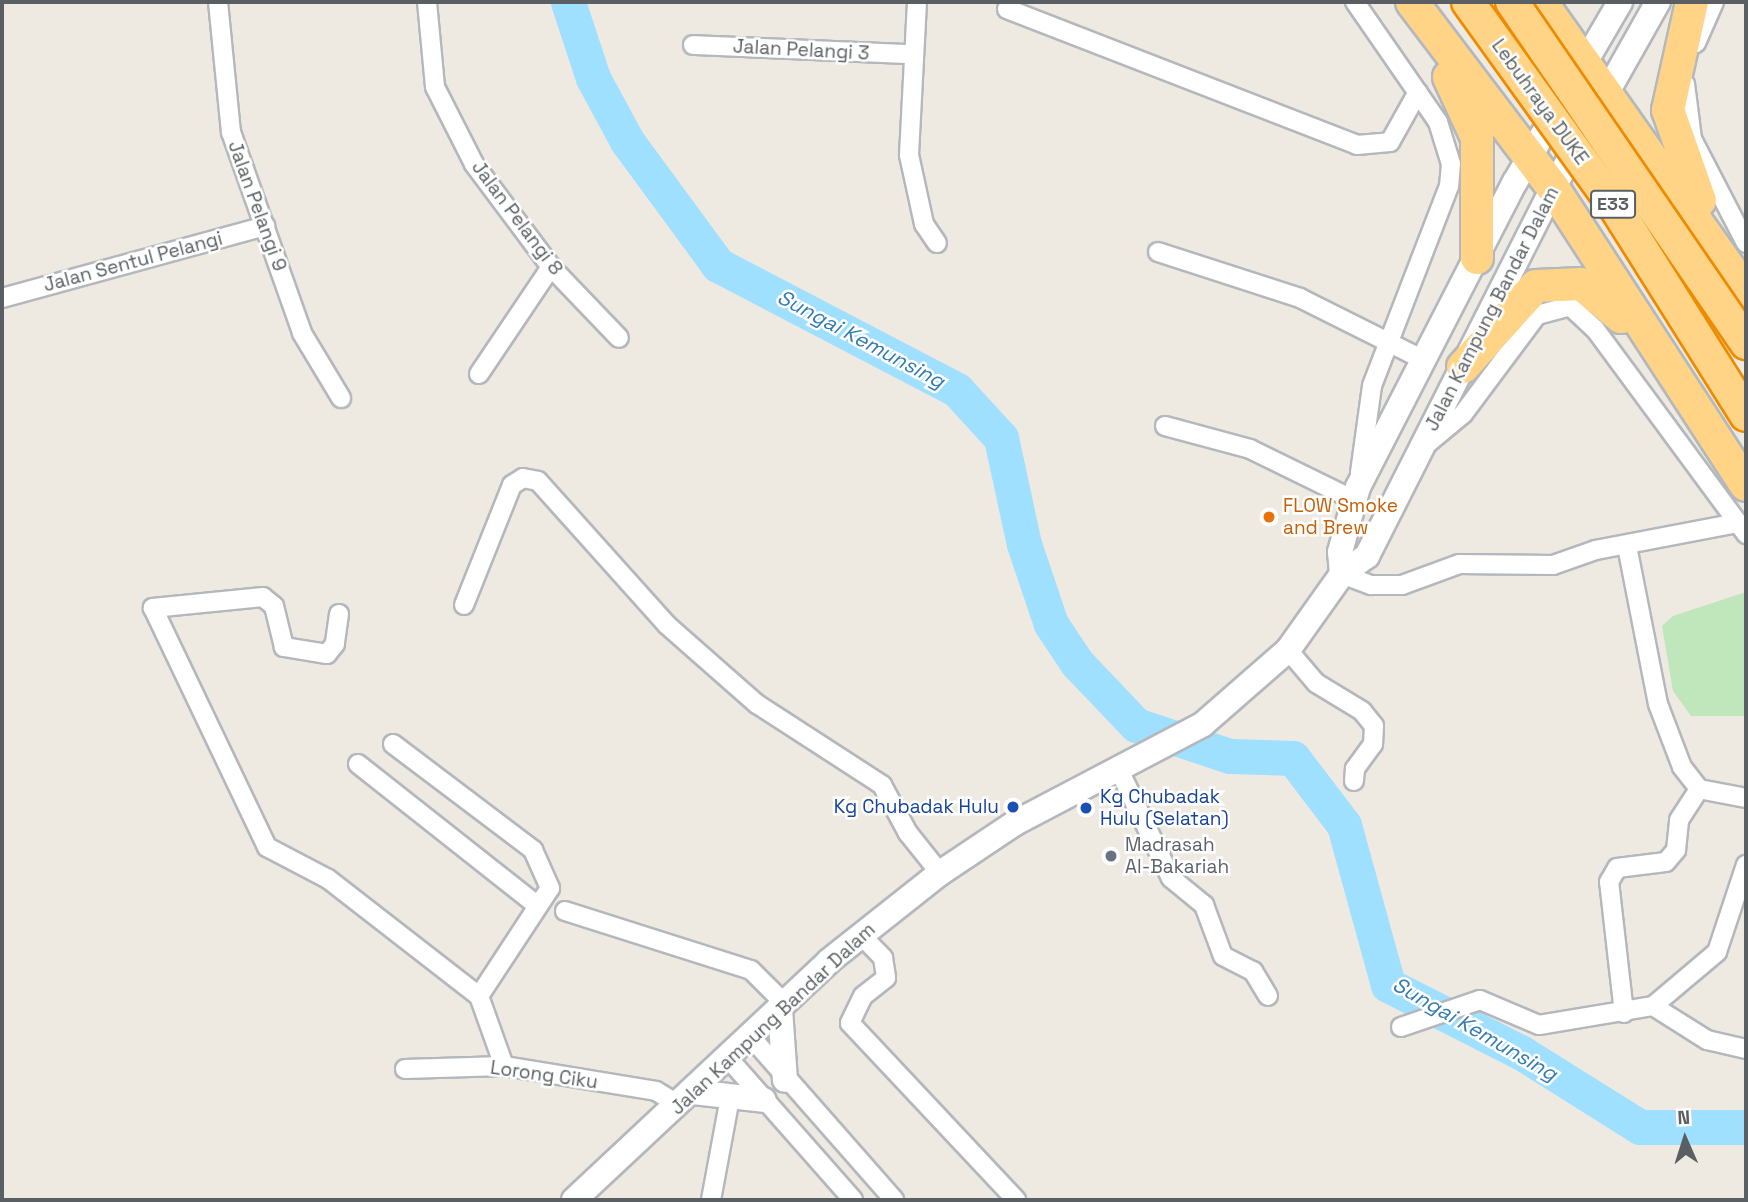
<!DOCTYPE html>
<style>
body{margin:0}
#map{position:relative;width:1748px;height:1202px;overflow:hidden;background:#eee9e1;font-family:"Space Grotesk",sans-serif}
div>[style]{position:absolute}
[style*='--x']{left:calc(var(--x)*1px);top:calc(var(--y)*1px);width:calc(var(--w)*1px);rotate:calc(var(--a)*1deg)}
.green>*{inset:0;background:#bfe7bb}
.river>*{height:35px;margin:-17.5px;padding:0 17.5px;transform-origin:17.5px;border-radius:17.5px;background:#9fdfff}
.roads{filter:drop-shadow(2px 0 #b4b8bd) drop-shadow(-2px 0 #b4b8bd) drop-shadow(0 2px #b4b8bd) drop-shadow(0 -2px #b4b8bd)}
.street>*{height:18px;margin:-9px;padding:0 9px;transform-origin:9px;border-radius:9px;background:#fff}
.secondary>*{height:24px;margin:-12px;padding:0 12px;transform-origin:12px;border-radius:12px;background:#fff}
.highway>*{height:32px;margin:-16px;padding:0 16px;transform-origin:16px;border-radius:16px;background:#ffd486}
.bridges{filter:drop-shadow(2px 0 #ee8b00) drop-shadow(-2px 0 #ee8b00) drop-shadow(0 2px #ee8b00) drop-shadow(0 -2px #ee8b00)}
.highway-bridge>*{height:32px;margin:-16px;padding:0 16px;transform-origin:16px;border-radius:16px;background:#ffd486}
.dots>*{width:19px;height:19px;translate:-50% -50%;box-sizing:border-box;border:4px solid #fff;border-radius:50%}
span{translate:-50% -50%;white-space:nowrap;text-align:center;line-height:1.15;-webkit-text-stroke:5px #fff;paint-order:stroke}
.shield-label span{padding:2px 5px;background:#fff;border:2px solid;border-radius:5px;-webkit-text-stroke-width:0}
.shield-label{font-size:18px;color:#595f63;font-weight:700}
.street-label{font-size:19px;color:#595f63}
.food-label{font-size:19px;color:#c56008}
.left{translate:0 -50%;text-align:left}
.transit-label{font-size:19px;color:#164399}
.right{translate:-100% -50%;text-align:right}
.worship-label{font-size:19px;color:#5b616d}
.water-label{font-size:21px;color:#347caf;font-style:italic}
.frame{position:absolute;inset:0;border:4px solid #595f63;pointer-events:none}
.north{position:absolute;left:1650px;top:1104px;width:70px;height:70px;-webkit-text-stroke:5px #fff;paint-order:stroke;rotate:357deg;font-size:19px;font-weight:700;line-height:28px;text-align:center;color:#595f63}
.north::after{content:'';display:block;margin:auto;width:24px;height:32px;background:#595f63;clip-path:polygon(50% 0,100% 100%,50% 72%,0 100%)}
</style>
<div id="map">
<div class="green">
<i style="clip-path:polygon(1746px 592px,1746px 716px,1691px 716px,1673px 691px,1662px 626px,1673px 616px)"></i>
</div>
<div class="river">
<i style="--x:568;--y:2;--w:80;--a:71.8"></i>
<i style="--x:593;--y:78;--w:72;--a:61.6"></i>
<i style="--x:627;--y:141;--w:154;--a:53.7"></i>
<i style="--x:718;--y:265;--w:270;--a:27.6"></i>
<i style="--x:957;--y:390;--w:65;--a:47.5"></i>
<i style="--x:1001;--y:438;--w:108;--a:77.8"></i>
<i style="--x:1024;--y:544;--w:84;--a:71.4"></i>
<i style="--x:1051;--y:624;--w:47;--a:56.3"></i>
<i style="--x:1077;--y:663;--w:86;--a:46.4"></i>
<i style="--x:1136;--y:725;--w:99;--a:18.3"></i>
<i style="--x:1230;--y:756;--w:63;--a:1.8"></i>
<i style="--x:1293;--y:758;--w:84;--a:52.7"></i>
<i style="--x:1344;--y:825;--w:166;--a:74.6"></i>
<i style="--x:1388;--y:985;--w:150;--a:26.9"></i>
<i style="--x:1522;--y:1053;--w:139;--a:32.1"></i>
<i style="--x:1640;--y:1127;--w:106;--a:0"></i>
</div>
<div class="roads">
<div class="street">
<i style="--x:218;--y:2;--w:131;--a:84.3"></i>
<i style="--x:231;--y:132;--w:213;--a:70.5"></i>
<i style="--x:302;--y:333;--w:76;--a:59"></i>
<i style="--x:427;--y:2;--w:85;--a:84.6"></i>
<i style="--x:435;--y:87;--w:86;--a:63.1"></i>
<i style="--x:474;--y:164;--w:129;--a:53.2"></i>
<i style="--x:551;--y:267;--w:98;--a:46.2"></i>
<i style="--x:917;--y:2;--w:153;--a:93"></i>
<i style="--x:909;--y:155;--w:71;--a:77.7"></i>
<i style="--x:924;--y:224;--w:23;--a:56"></i>
<i style="--x:1355;--y:2;--w:146;--a:55.3"></i>
<i style="--x:1438;--y:122;--w:44;--a:72.8"></i>
<i style="--x:1451;--y:164;--w:22;--a:95"></i>
<i style="--x:1449;--y:186;--w:214;--a:111.1"></i>
<i style="--x:1372;--y:386;--w:88;--a:97.9"></i>
<i style="--x:1007;--y:9;--w:375;--a:21.2"></i>
<i style="--x:1357;--y:145;--w:33;--a:-5"></i>
<i style="--x:1390;--y:142;--w:57;--a:-60.8"></i>
<i style="--x:1696;--y:43;--w:45;--a:-66.3"></i>
<i style="--x:693;--y:45;--w:216;--a:2.4"></i>
<i style="--x:1685;--y:84;--w:55;--a:82.7"></i>
<i style="--x:1692;--y:139;--w:117;--a:62.6"></i>
<i style="--x:1158;--y:252;--w:149;--a:17.9"></i>
<i style="--x:1300;--y:298;--w:139;--a:26.6"></i>
<i style="--x:2;--y:298;--w:273;--a:-15.3"></i>
<i style="--x:479;--y:374;--w:129;--a:-56.1"></i>
<i style="--x:1165;--y:426;--w:88;--a:15.1"></i>
<i style="--x:1250;--y:449;--w:116;--a:26.1"></i>
<i style="--x:1428;--y:443;--w:45;--a:-39.6"></i>
<i style="--x:1463;--y:414;--w:124;--a:-53.2"></i>
<i style="--x:1537;--y:315;--w:34;--a:-15"></i>
<i style="--x:1570;--y:306;--w:34;--a:43"></i>
<i style="--x:1595;--y:329;--w:255;--a:53.6"></i>
<i style="--x:1627;--y:546;--w:161;--a:78.9"></i>
<i style="--x:1658;--y:704;--w:67;--a:69.1"></i>
<i style="--x:1682;--y:767;--w:28;--a:52"></i>
<i style="--x:1699;--y:789;--w:48;--a:10.8"></i>
<i style="--x:1342;--y:574;--w:31;--a:21"></i>
<i style="--x:1371;--y:585;--w:31;--a:0"></i>
<i style="--x:1402;--y:585;--w:61;--a:-20.2"></i>
<i style="--x:1459;--y:564;--w:94;--a:0.6"></i>
<i style="--x:1553;--y:565;--w:46;--a:-19.2"></i>
<i style="--x:1596;--y:550;--w:145;--a:-10.8"></i>
<i style="--x:464;--y:605;--w:129;--a:-68.2"></i>
<i style="--x:512;--y:485;--w:13;--a:-32"></i>
<i style="--x:523;--y:478;--w:15;--a:11"></i>
<i style="--x:538;--y:481;--w:193;--a:48.1"></i>
<i style="--x:667;--y:625;--w:120;--a:41.3"></i>
<i style="--x:757;--y:704;--w:149;--a:32.9"></i>
<i style="--x:882;--y:785;--w:55;--a:61.6"></i>
<i style="--x:908;--y:833;--w:51;--a:51.3"></i>
<i style="--x:339;--y:614;--w:30;--a:98"></i>
<i style="--x:335;--y:644;--w:13;--a:129"></i>
<i style="--x:327;--y:654;--w:44;--a:-170.8"></i>
<i style="--x:284;--y:647;--w:42;--a:-103.7"></i>
<i style="--x:274;--y:606;--w:14;--a:-141"></i>
<i style="--x:263;--y:597;--w:111;--a:174.3"></i>
<i style="--x:153;--y:608;--w:265;--a:64.5"></i>
<i style="--x:267;--y:847;--w:69;--a:27.7"></i>
<i style="--x:328;--y:879;--w:191;--a:37.8"></i>
<i style="--x:1288;--y:650;--w:43;--a:49.7"></i>
<i style="--x:1316;--y:683;--w:54;--a:31.3"></i>
<i style="--x:1362;--y:711;--w:19;--a:51"></i>
<i style="--x:1374;--y:726;--w:18;--a:93"></i>
<i style="--x:1373;--y:744;--w:31;--a:126"></i>
<i style="--x:1355;--y:769;--w:12;--a:95"></i>
<i style="--x:393;--y:744;--w:176;--a:37.1"></i>
<i style="--x:533;--y:850;--w:42;--a:65.9"></i>
<i style="--x:550;--y:888;--w:129;--a:123.3"></i>
<i style="--x:479;--y:996;--w:74;--a:70.3"></i>
<i style="--x:358;--y:764;--w:229;--a:38.3"></i>
<i style="--x:1119;--y:770;--w:120;--a:64.3"></i>
<i style="--x:1171;--y:878;--w:43;--a:39.3"></i>
<i style="--x:1204;--y:905;--w:54;--a:69.6"></i>
<i style="--x:1223;--y:956;--w:34;--a:27"></i>
<i style="--x:1253;--y:971;--w:29;--a:59"></i>
<i style="--x:565;--y:911;--w:195;--a:17.6"></i>
<i style="--x:751;--y:970;--w:48;--a:45"></i>
<i style="--x:861;--y:935;--w:32;--a:46"></i>
<i style="--x:883;--y:958;--w:20;--a:81"></i>
<i style="--x:886;--y:978;--w:29;--a:142"></i>
<i style="--x:863;--y:996;--w:30;--a:116"></i>
<i style="--x:850;--y:1023;--w:243;--a:46.8"></i>
<i style="--x:1653;--y:1006;--w:64;--a:32.2"></i>
<i style="--x:1707;--y:1040;--w:40;--a:13"></i>
<i style="--x:1624;--y:1013;--w:132;--a:-96.5"></i>
<i style="--x:1609;--y:882;--w:16;--a:-60"></i>
<i style="--x:1617;--y:868;--w:49;--a:-7"></i>
<i style="--x:1666;--y:862;--w:16;--a:-50"></i>
<i style="--x:1676;--y:850;--w:30;--a:-84"></i>
<i style="--x:1679;--y:820;--w:37;--a:-57"></i>
<i style="--x:1401;--y:1027;--w:83;--a:-18.9"></i>
<i style="--x:1480;--y:1000;--w:64;--a:23"></i>
<i style="--x:1539;--y:1025;--w:116;--a:-9.5"></i>
<i style="--x:1653;--y:1006;--w:84;--a:-40.2"></i>
<i style="--x:1717;--y:952;--w:92;--a:-71.6"></i>
<i style="--x:751;--y:1037;--w:217;--a:48.7"></i>
<i style="--x:728;--y:1058;--w:189;--a:48.6"></i>
<i style="--x:405;--y:1069;--w:99;--a:-1.7"></i>
<i style="--x:504;--y:1066;--w:154;--a:9.3"></i>
<i style="--x:656;--y:1091;--w:27;--a:31"></i>
<i style="--x:711;--y:1200;--w:105;--a:-79.5"></i>
</div>
<div class="secondary">
<i style="--x:1342;--y:574;--w:22;--a:-95"></i>
<i style="--x:1340;--y:552;--w:67;--a:-74.5"></i>
<i style="--x:1358;--y:487;--w:343;--a:-62.8"></i>
<i style="--x:1515;--y:182;--w:208;--a:-59.7"></i>
<i style="--x:780;--y:1009;--w:71;--a:86"></i>
<i style="--x:693;--y:1092;--w:71;--a:6.4"></i>
<i style="--x:574;--y:1200;--w:349;--a:-43.1"></i>
<i style="--x:829;--y:961;--w:142;--a:-38.4"></i>
<i style="--x:940;--y:873;--w:90;--a:-33.7"></i>
<i style="--x:1015;--y:823;--w:211;--a:-27.7"></i>
<i style="--x:1202;--y:725;--w:114;--a:-41.1"></i>
<i style="--x:1288;--y:650;--w:93;--a:-54.6"></i>
<i style="--x:1342;--y:574;--w:31;--a:-36"></i>
<i style="--x:1367;--y:556;--w:412;--a:-63.2"></i>
<i style="--x:1553;--y:188;--w:214;--a:-60.6"></i>
</div>
<div class="highway">
<i style="--x:1412;--y:2;--w:233;--a:52.8"></i>
<i style="--x:1553;--y:188;--w:354;--a:57"></i>
<i style="--x:1541;--y:2;--w:354;--a:54.7"></i>
<i style="--x:1692;--y:2;--w:111;--a:102.5"></i>
<i style="--x:1668;--y:110;--w:96;--a:70.6"></i>
<i style="--x:1449;--y:77;--w:67;--a:65.3"></i>
<i style="--x:1477;--y:138;--w:120;--a:90"></i>
<i style="--x:1463;--y:367;--w:109;--a:-48"></i>
<i style="--x:1536;--y:286;--w:45;--a:-2.5"></i>
<i style="--x:1581;--y:284;--w:52;--a:39.5"></i>
</div>
</div>
<div class="bridges">
<div class="highway-bridge">
<i style="--x:1468;--y:2;--w:250;--a:54.3"></i>
<i style="--x:1614;--y:205;--w:248;--a:57.8"></i>
<i style="--x:1512;--y:2;--w:414;--a:55.5"></i>
</div>
</div>
<div class="dots">
<i style="left:1269px;top:517px;background:#e8710a"></i>
<i style="left:1013px;top:807px;background:#1a4fb4"></i>
<i style="left:1086px;top:808px;background:#1a4fb4"></i>
<i style="left:1111px;top:856px;background:#6b7280"></i>
</div>
<div class="shield-label">
<span style="left:1613px;top:204px">E33</span>
</div>
<div class="street-label">
<span style="left:801px;top:50px;rotate:3deg">Jalan Pelangi 3</span>
<span style="left:1540px;top:102px;rotate:54deg">Lebuhraya DUKE</span>
<span style="left:257px;top:206px;rotate:70deg">Jalan Pelangi 9</span>
<span style="left:517px;top:218px;rotate:53deg">Jalan Pelangi 8</span>
<span style="left:133px;top:262px;rotate:-15deg">Jalan Sentul Pelangi</span>
<span style="left:1492px;top:309px;rotate:-63deg">Jalan Kampung Bandar Dalam</span>
<span style="left:773px;top:1019px;rotate:-43deg">Jalan Kampung Bandar Dalam</span>
<span style="left:544px;top:1075px;rotate:8deg">Lorong Ciku</span>
</div>
<div class="food-label">
<span class="left" style="left:1283px;top:517px">FLOW Smoke<br>and Brew</span>
</div>
<div class="transit-label">
<span class="left" style="left:1100px;top:808px">Kg Chubadak<br>Hulu (Selatan)</span>
<span class="right" style="left:999px;top:807px">Kg Chubadak Hulu</span>
</div>
<div class="worship-label">
<span class="left" style="left:1125px;top:856px">Madrasah<br>Al-Bakariah</span>
</div>
<div class="water-label">
<span style="left:861px;top:339px;rotate:28deg">Sungai Kemunsing</span>
<span style="left:1475px;top:1029px;rotate:30deg">Sungai Kemunsing</span>
</div>
<div class="frame"></div>
<div class="north">N</div>
</div>
